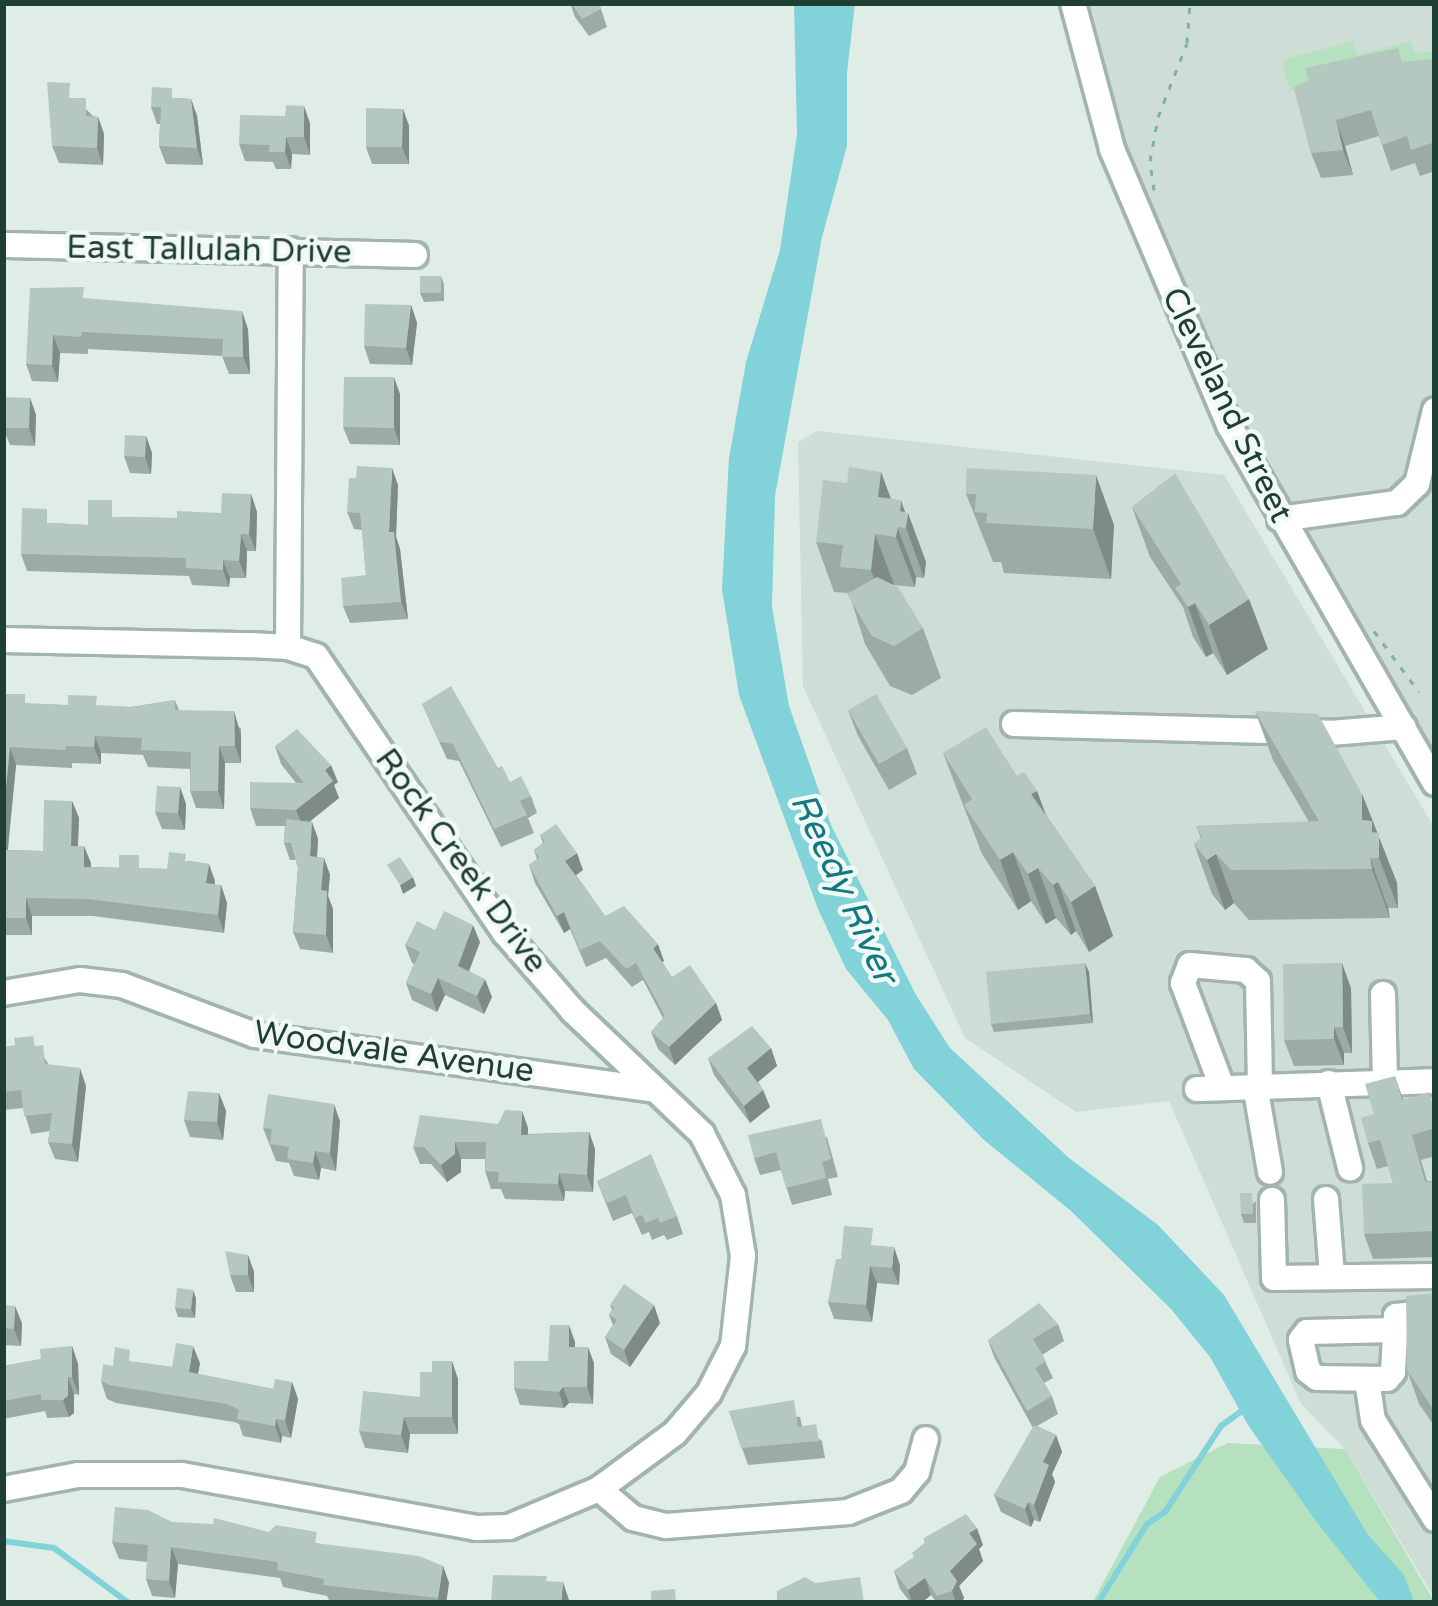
<!DOCTYPE html>
<style>
body{margin:0}
#map{position:relative;width:1438px;height:1606px;overflow:hidden;background:#e0ede6;font-family:"Varela Round",sans-serif}
div>[style]{position:absolute}
[style*='--x']{left:calc(var(--x)*1px);top:calc(var(--y)*1px);width:calc(var(--w)*1px);rotate:calc(var(--a)*1deg)}
.built>*{inset:0;background:#ceddd5}
.green>*{inset:0;background:#b6e1bf}
.water>*{inset:0;background:#82d2d9}
.stream>*{height:6px;margin:-3px;padding:0 3px;transform-origin:3px;border-radius:3px;background:#82d2d9}
.path>*{height:3px;margin-top:-1.5px;transform-origin:0;background:repeating-linear-gradient(90deg,#7db49f 0 6px,transparent 0 15px)}
.roads{filter:drop-shadow(3px 0 #a2b5ad) drop-shadow(-3px 0 #a2b5ad) drop-shadow(0 3px #a2b5ad) drop-shadow(0 -3px #a2b5ad)}
.minor>*{height:24px;margin:-12px;padding:0 12px;transform-origin:12px;border-radius:12px;background:#fff}
.wall>*{inset:0;background:#9caca4}
.shaded-wall>*{inset:0;background:#7f8c86}
.building>*{inset:0;background:#b5c8bf}
span{translate:-50% -50%;white-space:nowrap;text-align:center;line-height:1.15;-webkit-text-stroke:9px #f1f9f4;paint-order:stroke}
.street-label{font-size:33px;color:#1f3f34}
.water-label{font-size:36px;color:#127882;font-style:italic}
.frame{position:absolute;inset:0;border:6px solid #1f3f34;pointer-events:none}
</style>
<div id="map">
<div class="built">
<i style="clip-path:polygon(1073px 3px,1435px 3px,1435px 783px,1194px 350px)"></i>
<i style="clip-path:polygon(817px 431px,1224px 475px,1434px 827px,1435px 1599px,1345px 1449px,1301px 1404px,1169px 1101px,1076px 1112px,965px 1038px,803px 686px,798px 442px)"></i>
</div>
<div class="green">
<i style="clip-path:polygon(1353px 41px,1357px 55px,1411px 41px,1415px 53px,1434px 51px,1435px 77px,1321px 84px,1290px 91px,1282px 60px)"></i>
<i style="clip-path:polygon(1228px 1443px,1345px 1449px,1435px 1603px,1092px 1603px,1160px 1477px)"></i>
</div>
<div class="water">
<i style="clip-path:polygon(794px 3px,855px 3px,847px 73px,847px 146px,822px 237px,775px 496px,772px 607px,789px 706px,831px 825px,916px 995px,950px 1048px,1069px 1158px,1158px 1225px,1224px 1295px,1368px 1535px,1404px 1575px,1415px 1603px,1381px 1603px,1315px 1520px,1248px 1425px,1210px 1357px,1171px 1309px,1071px 1211px,984px 1140px,914px 1069px,888px 1020px,846px 969px,818px 909px,739px 695px,722px 589px,729px 458px,746px 362px,780px 250px,797px 135px)"></i>
</div>
<div class="stream">
<i style="--x:3;--y:1541;--w:51;--a:7.8"></i>
<i style="--x:54;--y:1548;--w:93;--a:36.3"></i>
<i style="--x:1098;--y:1603;--w:93;--a:-58.2"></i>
<i style="--x:1147;--y:1524;--w:22;--a:-34"></i>
<i style="--x:1165;--y:1512;--w:103;--a:-56.9"></i>
<i style="--x:1221;--y:1426;--w:31;--a:-36"></i>
</div>
<div class="path">
<i style="--x:1154;--y:190;--w:29;--a:-98"></i>
<i style="--x:1150;--y:161;--w:45;--a:-79.7"></i>
<i style="--x:1158;--y:117;--w:79;--a:-68.6"></i>
<i style="--x:1187;--y:43;--w:40;--a:-85.7"></i>
<i style="--x:1374;--y:631;--w:76;--a:53.6"></i>
</div>
<div class="roads">
<div class="minor">
<i style="--x:1073;--y:3;--w:151;--a:75"></i>
<i style="--x:1112;--y:149;--w:300;--a:67"></i>
<i style="--x:1229;--y:425;--w:413;--a:60.1"></i>
<i style="--x:3;--y:245;--w:412;--a:1.4"></i>
<i style="--x:1280;--y:519;--w:118;--a:-7.8"></i>
<i style="--x:1397;--y:503;--w:28;--a:-44"></i>
<i style="--x:1417;--y:484;--w:76;--a:-76.3"></i>
<i style="--x:3;--y:640;--w:247;--a:1.2"></i>
<i style="--x:250;--y:645;--w:38;--a:3"></i>
<i style="--x:288;--y:647;--w:29;--a:18"></i>
<i style="--x:316;--y:656;--w:335;--a:55.7"></i>
<i style="--x:505;--y:933;--w:103;--a:48.9"></i>
<i style="--x:573;--y:1011;--w:178;--a:43.6"></i>
<i style="--x:702;--y:1134;--w:68;--a:63.1"></i>
<i style="--x:733;--y:1195;--w:62;--a:80.7"></i>
<i style="--x:743;--y:1256;--w:91;--a:96.3"></i>
<i style="--x:733;--y:1346;--w:53;--a:117.1"></i>
<i style="--x:709;--y:1393;--w:52;--a:130.4"></i>
<i style="--x:675;--y:1433;--w:94;--a:143.6"></i>
<i style="--x:599;--y:1489;--w:98;--a:157.1"></i>
<i style="--x:509;--y:1527;--w:32;--a:178"></i>
<i style="--x:477;--y:1528;--w:301;--a:-169.8"></i>
<i style="--x:181;--y:1475;--w:103;--a:180"></i>
<i style="--x:78;--y:1475;--w:76;--a:169.4"></i>
<i style="--x:288;--y:647;--w:397;--a:-89.6"></i>
<i style="--x:1014;--y:724;--w:316;--a:1.6"></i>
<i style="--x:1330;--y:733;--w:74;--a:-4.6"></i>
<i style="--x:3;--y:993;--w:78;--a:-9.6"></i>
<i style="--x:80;--y:980;--w:42;--a:6.8"></i>
<i style="--x:122;--y:985;--w:142;--a:20.6"></i>
<i style="--x:255;--y:1035;--w:399;--a:7.8"></i>
<i style="--x:1383;--y:994;--w:88;--a:88.7"></i>
<i style="--x:1329;--y:1083;--w:88;--a:76.1"></i>
<i style="--x:1255;--y:1085;--w:88;--a:80.2"></i>
<i style="--x:1222;--y:1087;--w:111;--a:-110.6"></i>
<i style="--x:1183;--y:983;--w:19;--a:-69"></i>
<i style="--x:1190;--y:965;--w:56;--a:5.1"></i>
<i style="--x:1246;--y:970;--w:16;--a:43"></i>
<i style="--x:1258;--y:981;--w:104;--a:88.9"></i>
<i style="--x:1197;--y:1089;--w:238;--a:-1.9"></i>
<i style="--x:1326;--y:1199;--w:77;--a:85.5"></i>
<i style="--x:1272;--y:1200;--w:78;--a:88.5"></i>
<i style="--x:1274;--y:1278;--w:161;--a:-0.7"></i>
<i style="--x:1394;--y:1330;--w:87;--a:178.7"></i>
<i style="--x:1307;--y:1332;--w:10;--a:127"></i>
<i style="--x:1301;--y:1340;--w:32;--a:77"></i>
<i style="--x:1308;--y:1371;--w:11;--a:38"></i>
<i style="--x:1317;--y:1378;--w:70;--a:0.8"></i>
<i style="--x:1387;--y:1379;--w:9;--a:-49"></i>
<i style="--x:1393;--y:1372;--w:56;--a:-86.9"></i>
<i style="--x:1396;--y:1316;--w:39;--a:-6"></i>
<i style="--x:1367;--y:1380;--w:40;--a:81.5"></i>
<i style="--x:1373;--y:1420;--w:117;--a:57.9"></i>
<i style="--x:599;--y:1489;--w:45;--a:40.5"></i>
<i style="--x:633;--y:1518;--w:34;--a:14"></i>
<i style="--x:666;--y:1526;--w:183;--a:-4.4"></i>
<i style="--x:848;--y:1512;--w:57;--a:-21.6"></i>
<i style="--x:901;--y:1491;--w:25;--a:-50"></i>
<i style="--x:917;--y:1472;--w:34;--a:-75"></i>
</div>
</div>
<div class="wall">
<i style="clip-path:polygon(570px 3px,599px 3px,607px 27px,589px 36px,575px 17px)"></i>
<i style="clip-path:polygon(1435px 61px,1435px 171px,1420px 176px,1415px 163px,1391px 171px,1379px 136px,1345px 146px,1353px 175px,1321px 178px,1311px 153px,1294px 87px,1403px 62px)"></i>
<i style="clip-path:polygon(75px 98px,93px 116px,98px 117px,104px 134px,103px 165px,59px 163px,52px 146px)"></i>
<i style="clip-path:polygon(176px 98px,191px 99px,197px 116px,203px 165px,166px 164px,159px 146px,160px 124px,157px 124px,151px 107px)"></i>
<i style="clip-path:polygon(403px 109px,409px 126px,409px 164px,372px 164px,366px 147px)"></i>
<i style="clip-path:polygon(310px 123px,310px 155px,292px 154px,291px 169px,276px 169px,273px 162px,245px 161px,239px 144px)"></i>
<i style="clip-path:polygon(441px 276px,444px 284px,444px 301px,424px 302px,420px 293px)"></i>
<i style="clip-path:polygon(88px 299px,248px 329px,250px 374px,229px 374px,222px 356px,88px 349px,88px 354px,60px 353px,58px 382px,32px 381px,26px 364px)"></i>
<i style="clip-path:polygon(411px 305px,417px 323px,412px 365px,370px 364px,364px 346px)"></i>
<i style="clip-path:polygon(400px 394px,400px 445px,350px 444px,343px 427px)"></i>
<i style="clip-path:polygon(30px 398px,36px 415px,35px 446px,10px 445px,3px 428px)"></i>
<i style="clip-path:polygon(146px 436px,152px 453px,151px 474px,130px 473px,124px 456px)"></i>
<i style="clip-path:polygon(967px 468px,1114px 525px,1111px 579px,1004px 573px,1001px 562px,993px 562px,966px 494px)"></i>
<i style="clip-path:polygon(881px 472px,891px 499px,905px 512px,926px 562px,924px 578px,916px 577px,915px 587px,893px 585px,923px 628px,941px 678px,912px 695px,890px 686px,865px 644px,849px 593px,834px 592px,816px 542px,847px 483px)"></i>
<i style="clip-path:polygon(398px 485px,396px 536px,400px 549px,408px 619px,350px 623px,343px 606px,366px 575px,362px 530px,354px 529px,347px 512px)"></i>
<i style="clip-path:polygon(251px 494px,257px 512px,256px 551px,247px 551px,246px 578px,230px 578px,229px 587px,192px 585px,189px 576px,27px 571px,21px 554px,52px 523px,88px 525px,118px 517px,177px 518px,221px 513px)"></i>
<i style="clip-path:polygon(1132px 507px,1268px 649px,1227px 675px,1213px 653px,1206px 657px,1193px 637px,1183px 607px,1150px 557px)"></i>
<i style="clip-path:polygon(3px 694px,29px 704px,131px 707px,175px 700px,179px 710px,241px 728px,241px 763px,225px 763px,224px 809px,196px 808px,190px 791px,190px 769px,148px 767px,143px 755px,101px 753px,101px 764px,72px 763px,72px 768px,16px 765px,8px 850px,43px 851px,72px 801px,79px 818px,78px 846px,84px 846px,91px 867px,167px 869px,189px 861px,209px 864px,215px 885px,221px 885px,227px 903px,224px 933px,93px 916px,32px 916px,32px 935px,3px 935px)"></i>
<i style="clip-path:polygon(422px 704px,498px 768px,510px 782px,531px 796px,537px 813px,528px 818px,534px 833px,501px 847px,459px 761px,447px 759px)"></i>
<i style="clip-path:polygon(848px 710px,907px 748px,917px 774px,889px 790px,858px 736px)"></i>
<i style="clip-path:polygon(1255px 711px,1362px 794px,1397px 883px,1398px 908px,1388px 908px,1390px 918px,1249px 920px,1234px 903px,1225px 910px,1212px 894px,1194px 844px,1201px 838px,1196px 826px,1309px 822px,1273px 760px)"></i>
<i style="clip-path:polygon(275px 746px,338px 782px,334px 785px,339px 798px,310px 821px,312px 822px,318px 839px,317px 857px,324px 858px,330px 875px,328px 896px,333px 909px,333px 953px,300px 949px,293px 932px,298px 868px,296px 860px,290px 860px,284px 843px,285px 826px,256px 826px,250px 808px,296px 783px,281px 764px)"></i>
<i style="clip-path:polygon(943px 753px,1017px 776px,1037px 791px,1046px 815px,1095px 886px,1113px 936px,1089px 952px,1076px 931px,1071px 935px,1056px 918px,1046px 924px,1031px 901px,1018px 910px,982px 854px)"></i>
<i style="clip-path:polygon(180px 787px,186px 804px,185px 830px,162px 829px,155px 812px)"></i>
<i style="clip-path:polygon(540px 835px,583px 870px,576px 875px,605px 916px,664px 961px,662px 962px,672px 977px,716px 1003px,722px 1020px,675px 1065px,658px 1049px,651px 1032px,663px 1018px,643px 980px,632px 987px,606px 958px,586px 967px,570px 929px,564px 933px,535px 883px,529px 865px,537px 859px,534px 850px,543px 843px)"></i>
<i style="clip-path:polygon(435px 930px,480px 942px,469px 971px,492px 997px,484px 1014px,445px 995px,437px 1012px,412px 1000px,406px 983px,414px 964px,412px 963px,405px 945px)"></i>
<i style="clip-path:polygon(1085px 963px,1089px 972px,1093px 1023px,994px 1032px,991px 1024px)"></i>
<i style="clip-path:polygon(1351px 988px,1352px 1053px,1344px 1053px,1344px 1065px,1294px 1066px,1284px 1040px)"></i>
<i style="clip-path:polygon(37px 1046px,49px 1065px,86px 1086px,78px 1162px,55px 1159px,48px 1142px,50px 1131px,31px 1134px,23px 1108px,3px 1110px,3px 1047px)"></i>
<i style="clip-path:polygon(771px 1048px,777px 1066px,758px 1082px,763px 1090px,770px 1107px,750px 1123px,714px 1075px,708px 1058px)"></i>
<i style="clip-path:polygon(1395px 1076px,1403px 1099px,1435px 1109px,1435px 1156px,1421px 1160px,1427px 1181px,1435px 1181px,1435px 1257px,1373px 1259px,1364px 1234px,1393px 1183px,1388px 1166px,1377px 1169px,1368px 1143px,1374px 1114px)"></i>
<i style="clip-path:polygon(219px 1093px,226px 1111px,223px 1140px,190px 1137px,184px 1120px)"></i>
<i style="clip-path:polygon(522px 1111px,528px 1128px,528px 1134px,589px 1132px,595px 1149px,593px 1192px,565px 1191px,564px 1201px,505px 1199px,501px 1189px,491px 1189px,485px 1171px,485px 1159px,461px 1159px,461px 1172px,447px 1182px,431px 1164px,420px 1164px,413px 1147px,498px 1124px)"></i>
<i style="clip-path:polygon(340px 1121px,336px 1171px,321px 1168px,319px 1180px,294px 1176px,289px 1163px,276px 1161px,263px 1128px)"></i>
<i style="clip-path:polygon(827px 1137px,838px 1177px,828px 1179px,832px 1195px,792px 1205px,781px 1170px,760px 1175px,754px 1158px)"></i>
<i style="clip-path:polygon(597px 1181px,677px 1216px,683px 1234px,667px 1240px,664px 1235px,652px 1240px,649px 1232px,642px 1235px,632px 1213px,613px 1221px)"></i>
<i style="clip-path:polygon(1256px 1201px,1256px 1223px,1244px 1223px,1241px 1214px)"></i>
<i style="clip-path:polygon(248px 1255px,254px 1272px,254px 1292px,236px 1292px,230px 1275px)"></i>
<i style="clip-path:polygon(841px 1259px,900px 1265px,899px 1285px,877px 1283px,872px 1322px,834px 1319px,828px 1302px)"></i>
<i style="clip-path:polygon(1435px 1293px,1435px 1427px,1419px 1404px,1407px 1370px)"></i>
<i style="clip-path:polygon(196px 1298px,195px 1318px,178px 1317px,175px 1308px)"></i>
<i style="clip-path:polygon(3px 1305px,22px 1323px,21px 1346px,3px 1345px)"></i>
<i style="clip-path:polygon(610px 1305px,660px 1323px,630px 1367px,611px 1354px,605px 1337px,613px 1325px,609px 1315px,612px 1310px)"></i>
<i style="clip-path:polygon(1058px 1324px,1064px 1341px,1042px 1355px,1053px 1378px,1044px 1383px,1052px 1396px,1058px 1414px,1037px 1426px,1056px 1435px,1062px 1452px,1052px 1474px,1055px 1482px,1040px 1522px,1034px 1520px,1031px 1527px,1001px 1512px,994px 1495px,1033px 1428px,994px 1357px,988px 1340px)"></i>
<i style="clip-path:polygon(575px 1342px,575px 1347px,594px 1363px,593px 1404px,569px 1403px,564px 1408px,520px 1405px,514px 1388px)"></i>
<i style="clip-path:polygon(72px 1346px,78px 1364px,79px 1395px,74px 1394px,74px 1413px,69px 1417px,47px 1418px,45px 1411px,3px 1419px,3px 1363px,4px 1366px,41px 1359px)"></i>
<i style="clip-path:polygon(135px 1362px,172px 1367px,200px 1363px,198px 1374px,273px 1389px,292px 1382px,298px 1399px,291px 1438px,282px 1436px,281px 1443px,243px 1436px,239px 1424px,234px 1422px,116px 1403px,107px 1399px,101px 1381px,113px 1366px)"></i>
<i style="clip-path:polygon(458px 1379px,458px 1434px,410px 1434px,408px 1453px,365px 1448px,359px 1431px,420px 1397px)"></i>
<i style="clip-path:polygon(729px 1411px,800px 1417px,802px 1426px,822px 1441px,825px 1458px,748px 1465px)"></i>
<i style="clip-path:polygon(172px 1522px,321px 1544px,443px 1566px,449px 1583px,446px 1603px,335px 1603px,330px 1602px,327px 1596px,283px 1587px,280px 1578px,178px 1564px,175px 1598px,152px 1596px,146px 1579px,147px 1562px,119px 1559px,112px 1542px)"></i>
<i style="clip-path:polygon(924px 1538px,983px 1545px,979px 1549px,983px 1561px,959px 1586px,964px 1598px,961px 1603px,937px 1603px,931px 1595px,921px 1603px,911px 1603px,900px 1589px,894px 1571px,914px 1557px,925px 1543px)"></i>
</div>
<div class="shaded-wall">
<i style="clip-path:polygon(191px 99px,197px 116px,203px 165px,197px 148px)"></i>
<i style="clip-path:polygon(304px 106px,310px 123px,310px 155px,304px 137px)"></i>
<i style="clip-path:polygon(403px 109px,409px 126px,409px 164px,402px 147px)"></i>
<i style="clip-path:polygon(98px 117px,104px 134px,103px 165px,97px 148px)"></i>
<i style="clip-path:polygon(1336px 120px,1345px 146px,1353px 175px,1343px 150px)"></i>
<i style="clip-path:polygon(286px 137px,292px 154px,291px 169px,285px 152px)"></i>
<i style="clip-path:polygon(411px 305px,417px 323px,412px 365px,406px 348px)"></i>
<i style="clip-path:polygon(242px 311px,248px 329px,250px 374px,243px 357px)"></i>
<i style="clip-path:polygon(53px 335px,60px 353px,58px 382px,52px 365px)"></i>
<i style="clip-path:polygon(394px 377px,400px 394px,400px 445px,394px 428px)"></i>
<i style="clip-path:polygon(30px 398px,36px 415px,35px 446px,29px 428px)"></i>
<i style="clip-path:polygon(146px 436px,152px 453px,151px 474px,145px 457px)"></i>
<i style="clip-path:polygon(392px 468px,398px 485px,396px 537px,400px 549px,408px 619px,401px 602px,389px 532px)"></i>
<i style="clip-path:polygon(881px 472px,899px 521px,898px 529px,916px 577px,915px 587px,896px 537px,878px 497px)"></i>
<i style="clip-path:polygon(1096px 475px,1114px 525px,1111px 579px,1093px 529px)"></i>
<i style="clip-path:polygon(251px 494px,257px 512px,256px 551px,249px 534px)"></i>
<i style="clip-path:polygon(901px 500px,907px 518px,908px 513px,926px 562px,924px 578px,900px 511px)"></i>
<i style="clip-path:polygon(241px 534px,247px 551px,246px 578px,239px 561px)"></i>
<i style="clip-path:polygon(875px 534px,894px 584px,889px 620px,871px 570px)"></i>
<i style="clip-path:polygon(223px 560px,230px 578px,229px 587px,223px 570px)"></i>
<i style="clip-path:polygon(1249px 599px,1268px 649px,1227px 675px,1209px 625px)"></i>
<i style="clip-path:polygon(1195px 603px,1213px 653px,1206px 657px,1188px 607px)"></i>
<i style="clip-path:polygon(234px 711px,241px 735px,241px 763px,235px 746px)"></i>
<i style="clip-path:polygon(95px 736px,101px 753px,101px 764px,94px 747px)"></i>
<i style="clip-path:polygon(219px 746px,225px 763px,224px 809px,218px 791px)"></i>
<i style="clip-path:polygon(10px 747px,16px 765px,7px 855px,3px 843px,3px 818px)"></i>
<i style="clip-path:polygon(331px 765px,338px 782px,334px 785px,339px 798px,303px 827px,296px 810px,325px 770px)"></i>
<i style="clip-path:polygon(180px 787px,186px 804px,185px 830px,178px 813px)"></i>
<i style="clip-path:polygon(1037px 791px,1055px 841px,1031px 794px)"></i>
<i style="clip-path:polygon(1362px 794px,1397px 883px,1398px 908px,1379px 858px,1362px 820px)"></i>
<i style="clip-path:polygon(72px 801px,79px 818px,77px 863px,71px 846px)"></i>
<i style="clip-path:polygon(312px 822px,318px 839px,316px 874px,310px 856px)"></i>
<i style="clip-path:polygon(84px 846px,91px 863px,90px 885px,84px 867px)"></i>
<i style="clip-path:polygon(1013px 852px,1031px 901px,1018px 910px,1000px 860px)"></i>
<i style="clip-path:polygon(577px 853px,583px 870px,572px 878px,565px 861px)"></i>
<i style="clip-path:polygon(1216px 854px,1234px 903px,1225px 910px,1207px 860px)"></i>
<i style="clip-path:polygon(324px 858px,330px 875px,328px 896px,333px 909px,333px 953px,326px 935px,321px 890px)"></i>
<i style="clip-path:polygon(1370px 858px,1388px 908px,1390px 918px,1372px 869px)"></i>
<i style="clip-path:polygon(209px 864px,215px 881px,213px 901px,206px 883px)"></i>
<i style="clip-path:polygon(1038px 868px,1056px 918px,1046px 924px,1028px 874px)"></i>
<i style="clip-path:polygon(413px 877px,416px 886px,403px 894px,400px 885px)"></i>
<i style="clip-path:polygon(1058px 882px,1076px 931px,1071px 935px,1053px 885px)"></i>
<i style="clip-path:polygon(221px 885px,227px 903px,224px 933px,218px 915px)"></i>
<i style="clip-path:polygon(1095px 886px,1113px 936px,1089px 952px,1071px 902px)"></i>
<i style="clip-path:polygon(26px 898px,32px 916px,32px 935px,26px 918px)"></i>
<i style="clip-path:polygon(564px 912px,570px 929px,564px 933px,557px 916px)"></i>
<i style="clip-path:polygon(473px 925px,480px 942px,464px 984px,458px 966px)"></i>
<i style="clip-path:polygon(658px 944px,664px 961px,659px 965px,653px 948px)"></i>
<i style="clip-path:polygon(1085px 963px,1089px 972px,1093px 1023px,1090px 1014px)"></i>
<i style="clip-path:polygon(1342px 963px,1351px 988px,1352px 1053px,1343px 1027px)"></i>
<i style="clip-path:polygon(438px 978px,445px 995px,437px 1012px,431px 994px)"></i>
<i style="clip-path:polygon(485px 979px,492px 997px,484px 1014px,477px 996px)"></i>
<i style="clip-path:polygon(716px 1003px,722px 1020px,675px 1065px,669px 1047px)"></i>
<i style="clip-path:polygon(1334px 1027px,1344px 1053px,1344px 1065px,1334px 1039px)"></i>
<i style="clip-path:polygon(771px 1048px,777px 1066px,754px 1085px,747px 1068px)"></i>
<i style="clip-path:polygon(80px 1068px,86px 1086px,78px 1162px,72px 1144px)"></i>
<i style="clip-path:polygon(763px 1090px,770px 1107px,750px 1123px,744px 1106px)"></i>
<i style="clip-path:polygon(219px 1093px,226px 1111px,223px 1140px,217px 1122px)"></i>
<i style="clip-path:polygon(334px 1104px,340px 1121px,336px 1171px,330px 1153px)"></i>
<i style="clip-path:polygon(522px 1111px,528px 1128px,527px 1152px,521px 1135px)"></i>
<i style="clip-path:polygon(589px 1132px,595px 1149px,593px 1192px,587px 1175px)"></i>
<i style="clip-path:polygon(455px 1142px,461px 1159px,461px 1172px,447px 1182px,441px 1165px)"></i>
<i style="clip-path:polygon(315px 1151px,321px 1168px,319px 1180px,313px 1163px)"></i>
<i style="clip-path:polygon(559px 1173px,565px 1191px,564px 1201px,558px 1184px)"></i>
<i style="clip-path:polygon(894px 1247px,900px 1265px,899px 1285px,892px 1268px)"></i>
<i style="clip-path:polygon(248px 1255px,254px 1272px,254px 1292px,248px 1275px)"></i>
<i style="clip-path:polygon(870px 1266px,877px 1283px,872px 1322px,866px 1305px)"></i>
<i style="clip-path:polygon(193px 1290px,196px 1298px,195px 1318px,191px 1309px)"></i>
<i style="clip-path:polygon(654px 1305px,660px 1323px,630px 1367px,624px 1350px)"></i>
<i style="clip-path:polygon(15px 1306px,22px 1323px,21px 1346px,14px 1329px)"></i>
<i style="clip-path:polygon(569px 1325px,575px 1342px,575px 1363px,569px 1347px)"></i>
<i style="clip-path:polygon(72px 1346px,78px 1364px,79px 1395px,72px 1377px)"></i>
<i style="clip-path:polygon(193px 1346px,200px 1363px,195px 1389px,189px 1372px)"></i>
<i style="clip-path:polygon(588px 1347px,594px 1363px,593px 1404px,587px 1387px)"></i>
<i style="clip-path:polygon(452px 1361px,458px 1379px,458px 1434px,452px 1417px)"></i>
<i style="clip-path:polygon(68px 1377px,74px 1394px,74px 1413px,69px 1417px,63px 1400px)"></i>
<i style="clip-path:polygon(292px 1382px,298px 1399px,291px 1438px,285px 1420px)"></i>
<i style="clip-path:polygon(563px 1387px,569px 1403px,564px 1408px,559px 1392px)"></i>
<i style="clip-path:polygon(404px 1417px,410px 1434px,408px 1453px,401px 1435px)"></i>
<i style="clip-path:polygon(276px 1419px,282px 1436px,281px 1443px,275px 1426px)"></i>
<i style="clip-path:polygon(1056px 1435px,1062px 1452px,1052px 1474px,1055px 1482px,1040px 1522px,1034px 1505px,1043px 1462px)"></i>
<i style="clip-path:polygon(1028px 1502px,1034px 1520px,1031px 1527px,1025px 1509px)"></i>
<i style="clip-path:polygon(977px 1528px,983px 1545px,979px 1549px,983px 1561px,959px 1586px,964px 1598px,961px 1603px,956px 1603px,952px 1591px,950px 1571px,969px 1533px)"></i>
<i style="clip-path:polygon(171px 1547px,178px 1564px,175px 1598px,169px 1581px)"></i>
<i style="clip-path:polygon(443px 1566px,449px 1583px,446px 1603px,440px 1603px,438px 1598px)"></i>
<i style="clip-path:polygon(925px 1578px,931px 1595px,921px 1603px,912px 1603px,908px 1590px)"></i>
<i style="clip-path:polygon(563px 1582px,569px 1600px,569px 1603px,561px 1603px)"></i>
</div>
<div class="building">
<i style="clip-path:polygon(571px 3px,599px 3px,601px 9px,582px 19px)"></i>
<i style="clip-path:polygon(1398px 48px,1402px 62px,1434px 59px,1435px 142px,1411px 150px,1407px 136px,1382px 145px,1371px 110px,1336px 120px,1343px 150px,1311px 153px,1294px 87px,1308px 80px,1305px 68px)"></i>
<i style="clip-path:polygon(47px 82px,70px 83px,69px 98px,86px 98px,86px 116px,98px 117px,97px 148px,52px 146px)"></i>
<i style="clip-path:polygon(152px 87px,172px 88px,172px 98px,191px 99px,197px 148px,159px 146px,161px 107px,151px 107px)"></i>
<i style="clip-path:polygon(286px 105px,304px 106px,304px 137px,286px 137px,285px 152px,269px 152px,270px 145px,239px 144px,240px 115px,285px 116px)"></i>
<i style="clip-path:polygon(366px 108px,403px 109px,402px 147px,366px 147px)"></i>
<i style="clip-path:polygon(420px 276px,441px 276px,441px 293px,420px 293px)"></i>
<i style="clip-path:polygon(84px 287px,83px 298px,242px 311px,243px 357px,222px 357px,223px 339px,82px 332px,81px 337px,53px 335px,52px 365px,26px 364px,30px 288px)"></i>
<i style="clip-path:polygon(365px 304px,411px 305px,406px 348px,364px 346px)"></i>
<i style="clip-path:polygon(344px 377px,394px 377px,394px 428px,343px 427px)"></i>
<i style="clip-path:polygon(4px 397px,30px 398px,29px 428px,3px 428px)"></i>
<i style="clip-path:polygon(125px 435px,146px 436px,145px 457px,124px 456px)"></i>
<i style="clip-path:polygon(357px 466px,392px 468px,389px 532px,394px 532px,401px 602px,343px 606px,341px 578px,366px 575px,360px 513px,347px 512px,349px 478px,356px 478px)"></i>
<i style="clip-path:polygon(849px 467px,881px 472px,878px 497px,901px 500px,900px 511px,908px 513px,906px 528px,898px 527px,896px 537px,875px 534px,871px 570px,840px 567px,843px 545px,816px 542px,823px 480px,847px 483px)"></i>
<i style="clip-path:polygon(967px 468px,1096px 475px,1093px 529px,986px 523px,987px 513px,975px 512px,976px 494px,966px 494px)"></i>
<i style="clip-path:polygon(1175px 473px,1249px 599px,1209px 625px,1195px 603px,1188px 607px,1175px 588px,1181px 584px,1132px 507px)"></i>
<i style="clip-path:polygon(222px 493px,251px 494px,249px 534px,241px 534px,239px 561px,223px 560px,223px 570px,186px 568px,186px 558px,21px 554px,22px 508px,47px 509px,47px 523px,88px 525px,88px 500px,112px 500px,112px 517px,177px 518px,177px 511px,221px 513px)"></i>
<i style="clip-path:polygon(877px 577px,898px 587px,923px 628px,894px 646px,872px 636px,847px 594px)"></i>
<i style="clip-path:polygon(451px 686px,498px 768px,502px 766px,510px 782px,521px 776px,531px 796px,520px 801px,527px 815px,494px 829px,453px 744px,440px 742px,422px 704px)"></i>
<i style="clip-path:polygon(3px 694px,25px 694px,25px 703px,68px 705px,68px 695px,97px 696px,96px 705px,131px 707px,175px 700px,175px 710px,234px 711px,235px 746px,219px 746px,218px 791px,190px 791px,191px 752px,141px 750px,142px 738px,95px 736px,94px 747px,66px 746px,66px 750px,10px 747px,3px 818px)"></i>
<i style="clip-path:polygon(876px 694px,907px 748px,879px 764px,848px 710px)"></i>
<i style="clip-path:polygon(1255px 711px,1318px 714px,1362px 794px,1362px 820px,1372px 821px,1372px 832px,1379px 833px,1379px 858px,1370px 858px,1372px 869px,1231px 870px,1216px 854px,1207px 860px,1194px 844px,1202px 837px,1196px 826px,1319px 821px)"></i>
<i style="clip-path:polygon(986px 727px,1017px 776px,1024px 772px,1031px 782px,1037px 791px,1031px 794px,1095px 886px,1071px 902px,1058px 882px,1053px 885px,1038px 868px,1028px 874px,1013px 852px,1000px 860px,964px 805px,972px 799px,943px 753px)"></i>
<i style="clip-path:polygon(297px 729px,331px 765px,325px 770px,333px 781px,296px 810px,250px 808px,250px 782px,304px 783px,275px 746px)"></i>
<i style="clip-path:polygon(157px 786px,180px 787px,178px 813px,155px 812px)"></i>
<i style="clip-path:polygon(44px 800px,72px 801px,71px 846px,84px 846px,84px 867px,119px 868px,119px 855px,139px 855px,139px 868px,167px 869px,169px 852px,186px 854px,185px 861px,209px 864px,206px 883px,221px 885px,218px 915px,87px 899px,26px 898px,26px 918px,3px 918px,3px 850px,43px 851px)"></i>
<i style="clip-path:polygon(286px 819px,312px 822px,310px 856px,324px 858px,321px 890px,327px 891px,326px 935px,293px 932px,298px 868px,291px 843px,284px 843px)"></i>
<i style="clip-path:polygon(556px 824px,577px 853px,565px 861px,605px 916px,624px 906px,658px 944px,653px 948px,672px 977px,690px 965px,716px 1003px,669px 1047px,651px 1032px,665px 1016px,636px 963px,626px 969px,600px 941px,580px 950px,564px 912px,557px 916px,529px 865px,539px 858px,534px 850px,545px 842px,540px 835px)"></i>
<i style="clip-path:polygon(400px 857px,413px 877px,400px 885px,387px 865px)"></i>
<i style="clip-path:polygon(444px 911px,473px 925px,458px 966px,485px 979px,477px 996px,438px 978px,431px 994px,406px 983px,420px 952px,405px 945px,417px 921px,435px 930px)"></i>
<i style="clip-path:polygon(1085px 963px,1090px 1014px,991px 1024px,986px 972px)"></i>
<i style="clip-path:polygon(1342px 963px,1343px 1027px,1334px 1027px,1334px 1039px,1284px 1040px,1283px 964px)"></i>
<i style="clip-path:polygon(752px 1026px,771px 1048px,747px 1068px,763px 1090px,744px 1106px,708px 1058px)"></i>
<i style="clip-path:polygon(33px 1036px,35px 1046px,43px 1045px,45px 1064px,80px 1068px,72px 1144px,48px 1142px,52px 1113px,24px 1116px,21px 1090px,3px 1092px,3px 1047px,15px 1045px,14px 1038px)"></i>
<i style="clip-path:polygon(1395px 1076px,1402px 1100px,1429px 1092px,1435px 1114px,1435px 1128px,1412px 1135px,1425px 1182px,1435px 1181px,1435px 1231px,1364px 1234px,1362px 1184px,1393px 1183px,1380px 1140px,1368px 1143px,1361px 1118px,1374px 1114px,1365px 1084px)"></i>
<i style="clip-path:polygon(188px 1091px,219px 1093px,217px 1122px,184px 1120px)"></i>
<i style="clip-path:polygon(268px 1094px,334px 1104px,330px 1153px,315px 1151px,313px 1163px,287px 1159px,289px 1147px,270px 1144px,272px 1129px,263px 1128px)"></i>
<i style="clip-path:polygon(505px 1110px,522px 1111px,521px 1135px,589px 1132px,587px 1175px,559px 1173px,558px 1184px,498px 1182px,499px 1172px,485px 1171px,486px 1142px,455px 1142px,455px 1154px,441px 1165px,424px 1147px,413px 1147px,420px 1115px,498px 1124px)"></i>
<i style="clip-path:polygon(821px 1119px,831px 1159px,822px 1162px,826px 1178px,786px 1188px,776px 1152px,754px 1158px,748px 1135px)"></i>
<i style="clip-path:polygon(651px 1154px,677px 1216px,660px 1223px,658px 1218px,646px 1223px,642px 1215px,635px 1218px,626px 1195px,607px 1203px,597px 1181px)"></i>
<i style="clip-path:polygon(1240px 1193px,1252px 1193px,1253px 1214px,1241px 1214px)"></i>
<i style="clip-path:polygon(844px 1226px,873px 1228px,871px 1245px,894px 1247px,892px 1268px,870px 1266px,866px 1305px,828px 1302px,836px 1259px,841px 1259px)"></i>
<i style="clip-path:polygon(225px 1251px,248px 1255px,248px 1275px,230px 1275px)"></i>
<i style="clip-path:polygon(624px 1284px,654px 1305px,624px 1350px,605px 1337px,617px 1320px,609px 1315px,614px 1308px,610px 1305px)"></i>
<i style="clip-path:polygon(177px 1288px,193px 1290px,191px 1309px,175px 1308px)"></i>
<i style="clip-path:polygon(1435px 1293px,1435px 1412px,1407px 1370px,1406px 1296px)"></i>
<i style="clip-path:polygon(1039px 1303px,1058px 1324px,1033px 1339px,1046px 1361px,1035px 1368px,1052px 1396px,1027px 1411px,988px 1340px)"></i>
<i style="clip-path:polygon(3px 1305px,15px 1306px,14px 1329px,3px 1328px)"></i>
<i style="clip-path:polygon(550px 1325px,569px 1325px,569px 1347px,588px 1347px,587px 1387px,563px 1387px,559px 1392px,514px 1388px,514px 1361px,548px 1361px)"></i>
<i style="clip-path:polygon(176px 1343px,193px 1346px,189px 1372px,273px 1389px,275px 1379px,292px 1382px,285px 1420px,276px 1419px,275px 1426px,237px 1419px,239px 1410px,227px 1404px,109px 1385px,101px 1381px,103px 1364px,113px 1366px,115px 1347px,130px 1350px,129px 1361px,172px 1367px)"></i>
<i style="clip-path:polygon(72px 1346px,72px 1377px,68px 1377px,68px 1396px,63px 1400px,41px 1400px,41px 1394px,3px 1401px,3px 1366px,41px 1359px,40px 1349px)"></i>
<i style="clip-path:polygon(432px 1361px,452px 1361px,452px 1417px,404px 1417px,401px 1435px,359px 1431px,363px 1391px,420px 1397px,420px 1372px,432px 1372px)"></i>
<i style="clip-path:polygon(794px 1400px,798px 1427px,816px 1424px,819px 1441px,741px 1448px,729px 1411px)"></i>
<i style="clip-path:polygon(1034px 1425px,1056px 1435px,1043px 1462px,1049px 1465px,1034px 1505px,1028px 1502px,1025px 1509px,994px 1495px)"></i>
<i style="clip-path:polygon(115px 1507px,148px 1510px,172px 1522px,213px 1524px,214px 1518px,269px 1532px,276px 1525px,317px 1532px,315px 1543px,419px 1556px,443px 1566px,438px 1598px,323px 1585px,324px 1579px,277px 1570px,278px 1562px,171px 1547px,169px 1581px,146px 1579px,148px 1545px,112px 1542px)"></i>
<i style="clip-path:polygon(966px 1514px,977px 1528px,969px 1533px,977px 1544px,950px 1571px,957px 1581px,952px 1591px,937px 1596px,925px 1578px,908px 1590px,894px 1571px,914px 1557px,912px 1553px,926px 1542px,924px 1538px)"></i>
<i style="clip-path:polygon(493px 1575px,547px 1576px,546px 1581px,563px 1582px,561px 1603px,491px 1603px)"></i>
<i style="clip-path:polygon(805px 1577px,815px 1583px,860px 1577px,864px 1603px,777px 1603px,777px 1591px)"></i>
<i style="clip-path:polygon(675px 1589px,676px 1603px,651px 1603px,651px 1591px)"></i>
</div>
<div class="street-label">
<span style="left:209px;top:250px;rotate:1deg">East Tallulah Drive</span>
<span style="left:1227px;top:405px;rotate:64deg">Cleveland Street</span>
<span style="left:461px;top:861px;rotate:54deg">Rock Creek Drive</span>
<span style="left:394px;top:1052px;rotate:8deg">Woodvale Avenue</span>
</div>
<div class="water-label">
<span style="left:844px;top:888px;rotate:65deg">Reedy River</span>
</div>
<div class="frame"></div>
</div>
